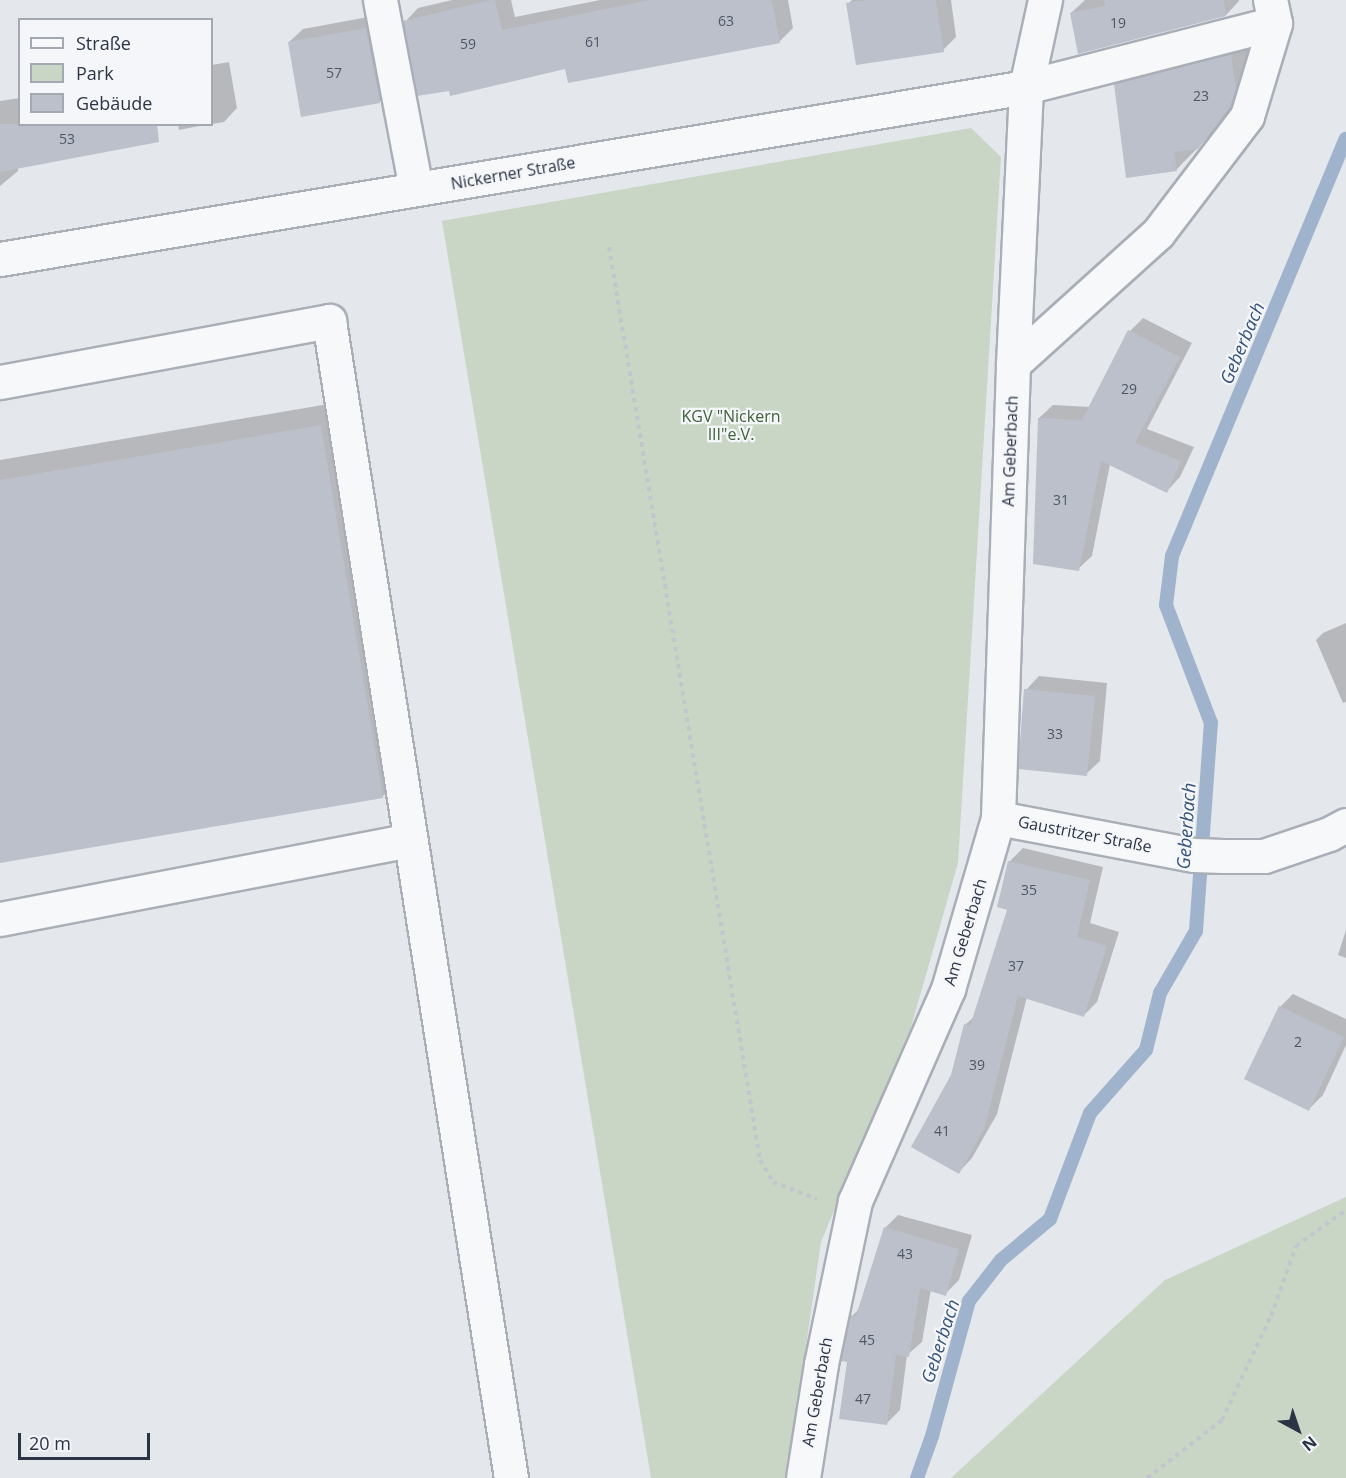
<!DOCTYPE html>
<meta charset="utf-8">
<style>
body{margin:0}
#map{position:relative;width:1346px;height:1478px;overflow:hidden;background:#e4e7ec;font-family:"Open Sans",sans-serif}
div>[style]{position:absolute}
[style*='--x']{left:calc(var(--x)*1px);top:calc(var(--y)*1px);width:calc(var(--w)*1px);rotate:calc(var(--a)*1deg)}
.green>*{inset:0;background:#c9d6c5}
.shadow>*{inset:0;background:#0003}
.stream>*{height:14px;margin:-7px;padding:0 7px;transform-origin:7px;border-radius:7px;background:#9fb4cc}
.building>*{inset:0;background:#bbc0ca}
.path>*{height:4px;margin-top:-2px;transform-origin:0;background:repeating-linear-gradient(90deg,#c2c5cb 0 4.5px,transparent 0 9px)}
.roads{filter:drop-shadow(2px 0 #a9aeb7) drop-shadow(-2px 0 #a9aeb7) drop-shadow(0 2px #a9aeb7) drop-shadow(0 -2px #a9aeb7)}
.minor>*{height:33px;margin:-16.5px;padding:0 16.5px;transform-origin:16.5px;border-radius:16.5px;background:#f7f8fa}
span{translate:-50% -50%;white-space:nowrap;text-align:center;line-height:1.15;-webkit-text-stroke:4.5px #f4f6f9;paint-order:stroke}
.number-label{font-size:14px;color:#4f5766}
.number-label span{-webkit-text-stroke-width:0}
.street-label{font-size:16px;color:#2b3445}
.park-label{font-size:16px;color:#3f6138}
.water-label{font-size:18px;color:#34527a;font-style:italic}
.legend{position:absolute;left:18px;top:18px;width:195px;height:108px;box-sizing:border-box;background:#f4f6f9;border:2px solid #a4a8b1;margin:0;padding:8px 10px;list-style:none;font-size:18px;color:#2b3445}
.legend li{display:flex;align-items:center;gap:12px;height:30px}
.legend b{width:30px;border:2px solid #a4a8b1}
.north{position:absolute;left:1268px;top:1400px;width:60px;height:60px;-webkit-text-stroke:4px #f4f6f9;paint-order:stroke;rotate:140deg;font-size:16px;font-weight:700;line-height:24px;text-align:center;color:#2b3445}
.north::after{content:'';display:block;margin:auto;width:21px;height:27px;background:#2b3445;clip-path:polygon(50% 0,100% 100%,50% 72%,0 100%)}
.scale{position:absolute;left:18px;top:1433px;width:132px;height:27px;box-sizing:border-box;border:3px solid #2b3445;border-top:0;padding-left:8px;font-size:18px;line-height:21px;white-space:nowrap;color:#2b3445;-webkit-text-stroke:4px #f4f6f9;paint-order:stroke}
</style>
<div id="map">
<div class="green">
<i style="clip-path:polygon(971px 128px,1001px 157px,958px 863px,911px 1027px,821px 1242px,787px 1478px,651px 1478px,442px 221px)"></i>
<i style="clip-path:polygon(1346px 1197px,1346px 1478px,951px 1478px,1165px 1280px)"></i>
</div>
<div class="shadow">
<i style="clip-path:polygon(452px 0,511px 0,515px 17px,600px 0,788px 0,793px 28px,780px 41px,569px 81px,566px 67px,450px 89px,405px 22px,418px 8px)"></i>
<i style="clip-path:polygon(852px 0,951px 0,956px 37px,943px 50px,848px 4px)"></i>
<i style="clip-path:polygon(1085px 0,1239px 0,1239px 1px,1226px 15px,1071px 13px)"></i>
<i style="clip-path:polygon(379px 15px,393px 88px,380px 101px,302px 115px,289px 42px,303px 29px)"></i>
<i style="clip-path:polygon(1251px 35px,1255px 68px,1249px 86px,1218px 127px,1176px 170px,1116px 84px,1136px 64px)"></i>
<i style="clip-path:polygon(229px 62px,237px 108px,224px 122px,212px 124px,212px 65px)"></i>
<i style="clip-path:polygon(20px 98px,18px 171px,0 186px,0 101px)"></i>
<i style="clip-path:polygon(178px 124px,209px 124px,179px 130px)"></i>
<i style="clip-path:polygon(1143px 318px,1192px 343px,1147px 429px,1194px 447px,1180px 477px,1167px 491px,1110px 464px,1092px 556px,1078px 569px,1039px 418px,1053px 405px,1091px 407px,1130px 331px)"></i>
<i style="clip-path:polygon(346px 401px,408px 771px,383px 796px,0 861px,0 460px)"></i>
<i style="clip-path:polygon(1346px 623px,1346px 702px,1343px 703px,1316px 640px,1323px 633px)"></i>
<i style="clip-path:polygon(1039px 676px,1107px 683px,1100px 761px,1086px 774px,1026px 690px)"></i>
<i style="clip-path:polygon(1023px 848px,1103px 867px,1090px 923px,1119px 932px,1097px 1002px,1084px 1015px,1027px 997px,997px 1114px,972px 1158px,959px 1172px,952px 1075px,965px 1025px,976px 1015px,1009px 909px,1009px 862px)"></i>
<i style="clip-path:polygon(1346px 930px,1346px 958px,1338px 955px)"></i>
<i style="clip-path:polygon(1293px 994px,1346px 1019px,1346px 1045px,1323px 1095px,1309px 1109px,1280px 1007px)"></i>
<i style="clip-path:polygon(898px 1215px,972px 1235px,959px 1280px,945px 1294px,931px 1289px,922px 1342px,907px 1355px,900px 1410px,886px 1424px,849px 1360px,852px 1316px,860px 1308px,885px 1228px)"></i>
</div>
<div class="stream">
<i style="--x:917;--y:1478;--w:45;--a:-70.3"></i>
<i style="--x:932;--y:1436;--w:140;--a:-74.7"></i>
<i style="--x:969;--y:1301;--w:52;--a:-52"></i>
<i style="--x:1001;--y:1260;--w:64;--a:-39.9"></i>
<i style="--x:1050;--y:1219;--w:113;--a:-69.3"></i>
<i style="--x:1090;--y:1113;--w:84;--a:-48.4"></i>
<i style="--x:1146;--y:1050;--w:59;--a:-76.2"></i>
<i style="--x:1160;--y:993;--w:72;--a:-59.9"></i>
<i style="--x:1196;--y:931;--w:209;--a:-85.9"></i>
<i style="--x:1211;--y:723;--w:126;--a:-110.9"></i>
<i style="--x:1166;--y:605;--w:49;--a:-83"></i>
<i style="--x:1172;--y:556;--w:452;--a:-67.4"></i>
</div>
<div class="building">
<i style="clip-path:polygon(490px 0,495px 0,502px 30px,650px 0,772px 0,780px 43px,568px 83px,565px 69px,450px 96px,449px 91px,417px 96px,403px 21px)"></i>
<i style="clip-path:polygon(869px 0,936px 0,944px 52px,856px 65px,846px 3px)"></i>
<i style="clip-path:polygon(1104px 0,1224px 0,1226px 16px,1078px 54px,1070px 13px,1105px 6px)"></i>
<i style="clip-path:polygon(366px 28px,380px 103px,301px 117px,288px 42px)"></i>
<i style="clip-path:polygon(1231px 54px,1236px 88px,1230px 107px,1198px 149px,1174px 152px,1177px 171px,1126px 178px,1114px 84px)"></i>
<i style="clip-path:polygon(0 124px,157px 124px,159px 142px,0 172px)"></i>
<i style="clip-path:polygon(1128px 330px,1180px 357px,1135px 443px,1181px 461px,1167px 493px,1101px 461px,1079px 571px,1033px 564px,1038px 418px,1082px 420px)"></i>
<i style="clip-path:polygon(321px 425px,383px 798px,0 863px,0 480px)"></i>
<i style="clip-path:polygon(1024px 689px,1095px 696px,1087px 776px,1018px 769px)"></i>
<i style="clip-path:polygon(1008px 861px,1090px 880px,1077px 937px,1107px 946px,1084px 1017px,1018px 996px,984px 1129px,959px 1174px,911px 1147px,951px 1075px,964px 1024px,970px 1026px,1007px 910px,997px 907px)"></i>
<i style="clip-path:polygon(1279px 1006px,1344px 1037px,1309px 1111px,1244px 1079px)"></i>
<i style="clip-path:polygon(884px 1227px,959px 1249px,946px 1296px,920px 1288px,909px 1357px,896px 1355px,887px 1425px,839px 1419px,847px 1362px,841px 1361px,850px 1315px,856px 1316px)"></i>
</div>
<div class="path">
<i style="--x:609;--y:247;--w:925;--a:80.61"></i>
<i style="--x:760;--y:1160;--w:26;--a:59"></i>
<i style="--x:773;--y:1182;--w:47;--a:21.1"></i>
<i style="--x:1147;--y:1478;--w:95;--a:-37.7"></i>
<i style="--x:1222;--y:1420;--w:115;--a:-64.8"></i>
<i style="--x:1271;--y:1316;--w:74;--a:-70.3"></i>
<i style="--x:1296;--y:1246;--w:62;--a:-35.8"></i>
</div>
<div class="roads">
<div class="minor">
<i style="--x:380;--y:0;--w:192;--a:79.2"></i>
<i style="--x:0;--y:259;--w:1040;--a:-9.52"></i>
<i style="--x:1026;--y:87;--w:257;--a:-14.4"></i>
<i style="--x:1013;--y:364;--w:195;--a:-42.1"></i>
<i style="--x:1158;--y:233;--w:147;--a:-52.7"></i>
<i style="--x:1247;--y:116;--w:97;--a:-73.2"></i>
<i style="--x:1275;--y:23;--w:24;--a:-102"></i>
<i style="--x:0;--y:382;--w:335;--a:-10.5"></i>
<i style="--x:329;--y:321;--w:1171;--a:81.06"></i>
<i style="--x:998;--y:818;--w:199;--a:10.7"></i>
<i style="--x:1194;--y:855;--w:29;--a:2"></i>
<i style="--x:1223;--y:856;--w:41;--a:0"></i>
<i style="--x:1264;--y:856;--w:69;--a:-18.7"></i>
<i style="--x:1329;--y:834;--w:19;--a:-28"></i>
<i style="--x:0;--y:919;--w:418;--a:-10.9"></i>
<i style="--x:803;--y:1478;--w:115;--a:-81"></i>
<i style="--x:821;--y:1364;--w:167;--a:-78.2"></i>
<i style="--x:855;--y:1201;--w:232;--a:-66.3"></i>
<i style="--x:948;--y:989;--w:178;--a:-73.7"></i>
<i style="--x:998;--y:818;--w:454;--a:-88.1"></i>
<i style="--x:1013;--y:364;--w:277;--a:-87.3"></i>
<i style="--x:1026;--y:87;--w:89;--a:-77.7"></i>
</div>
</div>
<div class="number-label">
<span style="left:726px;top:21px">63</span>
<span style="left:1118px;top:23px">19</span>
<span style="left:593px;top:42px">61</span>
<span style="left:468px;top:44px">59</span>
<span style="left:334px;top:73px">57</span>
<span style="left:1201px;top:96px">23</span>
<span style="left:67px;top:139px">53</span>
<span style="left:1129px;top:389px">29</span>
<span style="left:1061px;top:500px">31</span>
<span style="left:1055px;top:734px">33</span>
<span style="left:1029px;top:890px">35</span>
<span style="left:1016px;top:966px">37</span>
<span style="left:1298px;top:1042px">2</span>
<span style="left:977px;top:1065px">39</span>
<span style="left:942px;top:1131px">41</span>
<span style="left:905px;top:1254px">43</span>
<span style="left:867px;top:1340px">45</span>
<span style="left:863px;top:1399px">47</span>
</div>
<div class="street-label">
<span style="left:513px;top:173px;rotate:-10deg">Nickerner Straße</span>
<span style="left:1010px;top:451px;rotate:-88deg">Am Geberbach</span>
<span style="left:1085px;top:834px;rotate:11deg">Gaustritzer Straße</span>
<span style="left:965px;top:932px;rotate:-73deg">Am Geberbach</span>
<span style="left:817px;top:1392px;rotate:-80deg">Am Geberbach</span>
</div>
<div class="park-label">
<span style="left:731px;top:425px">KGV "Nickern<br>III"e.V.</span>
</div>
<div class="water-label">
<span style="left:1242px;top:343px;rotate:-67deg">Geberbach</span>
<span style="left:1186px;top:826px;rotate:-86deg">Geberbach</span>
<span style="left:940px;top:1341px;rotate:-72deg">Geberbach</span>
</div>
<ul class="legend">
<li><b style="height:8px;background:#f7f8fa"></b>Straße</li>
<li><b style="height:16px;background:#c9d6c5"></b>Park</li>
<li><b style="height:16px;background:#bbc0ca"></b>Gebäude</li>
</ul>
<div class="north">N</div>
<div class="scale">20 m</div>
</div>
